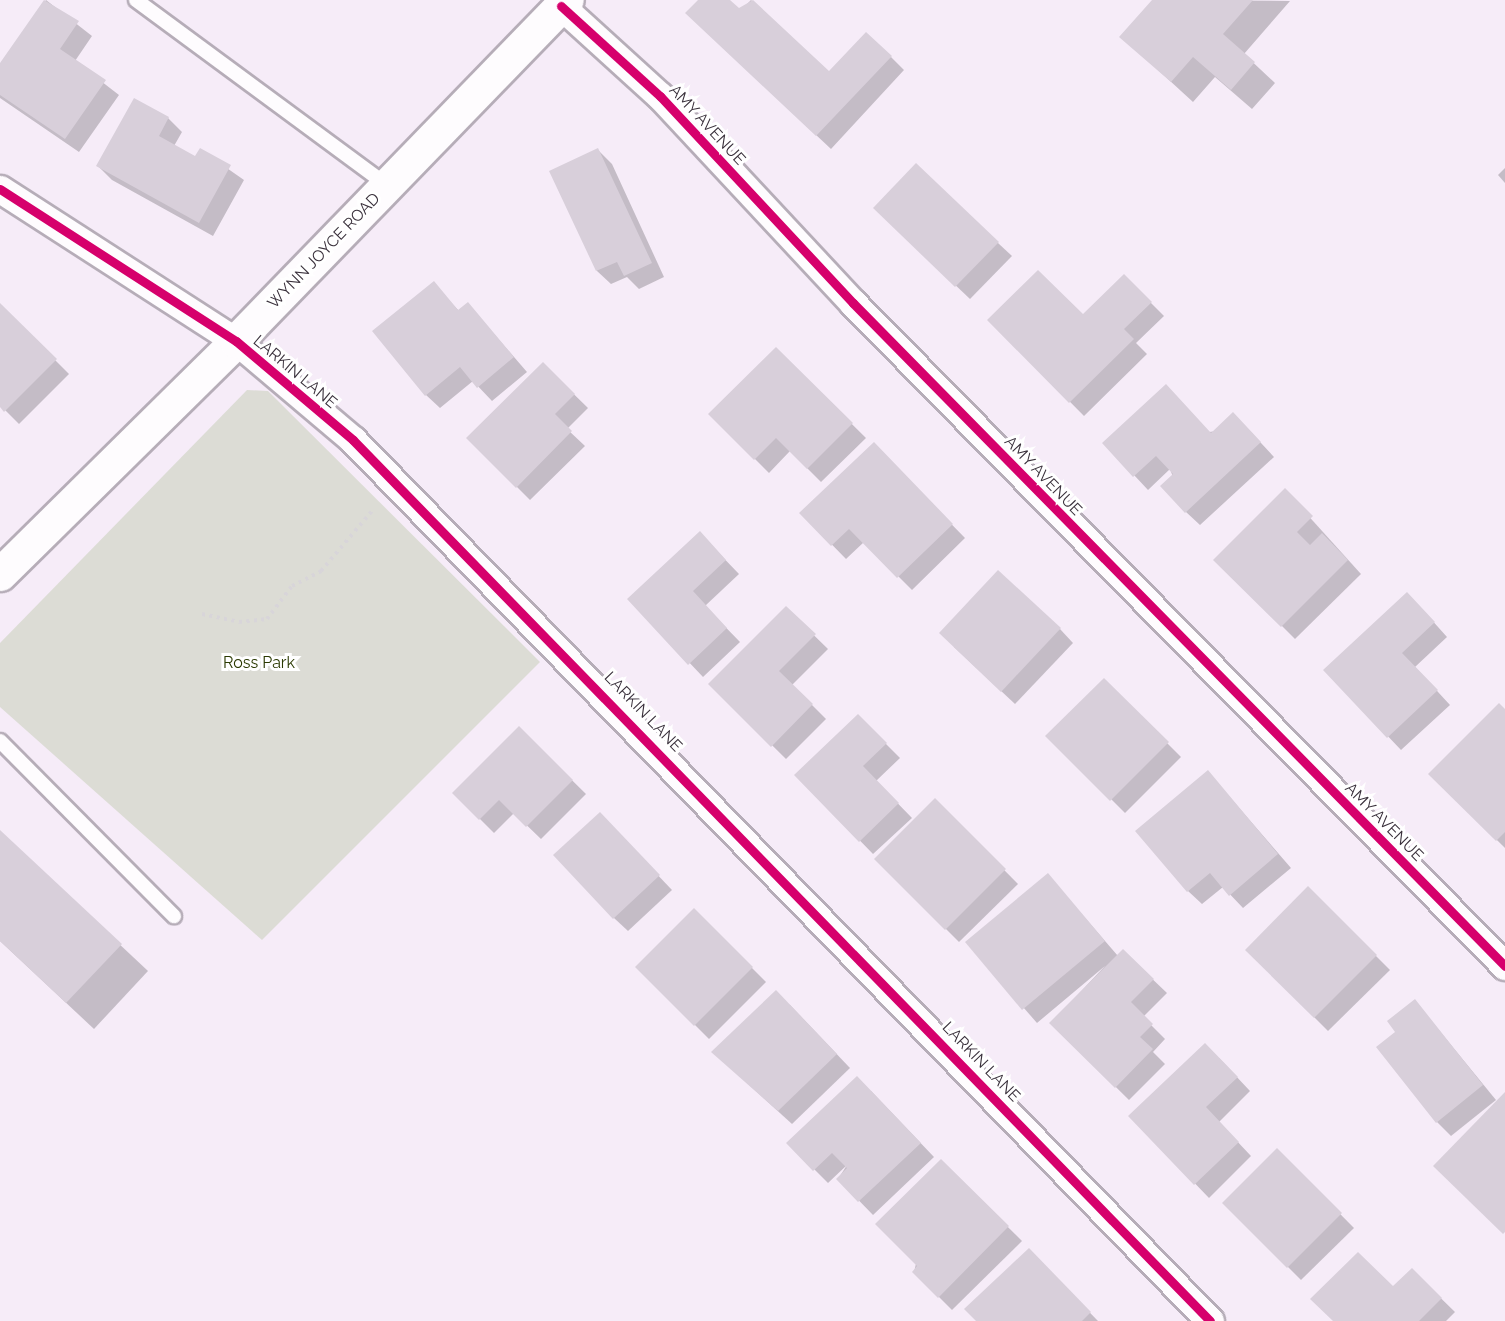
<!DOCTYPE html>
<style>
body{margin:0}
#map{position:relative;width:1505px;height:1321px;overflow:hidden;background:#f6ecf8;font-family:Raleway,sans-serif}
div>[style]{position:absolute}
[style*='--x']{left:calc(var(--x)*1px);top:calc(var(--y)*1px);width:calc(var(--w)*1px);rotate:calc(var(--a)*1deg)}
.green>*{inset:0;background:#dcdcd5}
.shadow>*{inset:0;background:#0003}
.building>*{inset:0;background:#d8cfda}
.path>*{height:4px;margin-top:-2px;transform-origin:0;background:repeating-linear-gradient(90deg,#d8d5d9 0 3px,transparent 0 7.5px)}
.roads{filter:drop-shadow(2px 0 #b6adb8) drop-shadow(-2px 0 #b6adb8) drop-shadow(0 2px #b6adb8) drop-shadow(0 -2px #b6adb8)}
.lane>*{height:14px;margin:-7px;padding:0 7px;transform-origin:7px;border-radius:7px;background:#fefcfe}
.street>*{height:27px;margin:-13.5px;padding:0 13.5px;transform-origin:13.5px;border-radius:13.5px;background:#fefcfe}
.secondary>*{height:33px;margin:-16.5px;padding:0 16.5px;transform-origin:16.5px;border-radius:16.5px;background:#fefcfe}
.cycleway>*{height:9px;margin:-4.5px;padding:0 4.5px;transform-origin:4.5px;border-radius:4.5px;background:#d6006c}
span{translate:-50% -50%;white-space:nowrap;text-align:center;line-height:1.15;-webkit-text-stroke:6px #fff;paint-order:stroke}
.street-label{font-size:16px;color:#382f3a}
.park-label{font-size:16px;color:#2a3901}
</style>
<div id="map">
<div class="green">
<i style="clip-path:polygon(247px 390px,268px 391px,540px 662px,262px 940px,0 707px,0 643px)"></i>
</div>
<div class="shadow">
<i style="clip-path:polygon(46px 0,92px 36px,75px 61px,119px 95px,79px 152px,0 98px,0 66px)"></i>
<i style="clip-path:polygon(700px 0,728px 0,740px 11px,751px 0,829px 73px,891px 57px,904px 70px,831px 149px,701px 27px)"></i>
<i style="clip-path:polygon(1154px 0,1290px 1px,1244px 54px,1275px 83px,1252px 109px,1215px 77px,1193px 102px,1121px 36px)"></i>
<i style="clip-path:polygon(168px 118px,182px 132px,174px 146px,196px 158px,201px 150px,244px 180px,213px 236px,112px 180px,98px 166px)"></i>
<i style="clip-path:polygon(598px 150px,612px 164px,664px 277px,639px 289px,627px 277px,611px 284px,597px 271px)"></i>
<i style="clip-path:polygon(1505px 168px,1505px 183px,1498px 175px)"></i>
<i style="clip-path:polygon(888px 221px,998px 243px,1012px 256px,970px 299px)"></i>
<i style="clip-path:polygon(1124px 276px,1164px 316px,1136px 343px,1147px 354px,1084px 416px,989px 320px,1083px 316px)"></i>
<i style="clip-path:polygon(433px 283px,459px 311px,468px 304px,527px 372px,492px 401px,473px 381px,440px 408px,426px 395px)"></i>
<i style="clip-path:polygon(0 305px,69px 374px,19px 424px,0 405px)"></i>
<i style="clip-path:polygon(776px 349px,866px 438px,821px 482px,790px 451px,769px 473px,710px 414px)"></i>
<i style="clip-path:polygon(543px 364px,588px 408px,567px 429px,585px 446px,530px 500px,468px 438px)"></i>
<i style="clip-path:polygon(1247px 428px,1274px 457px,1200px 525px,1186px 512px,1170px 469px,1148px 490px,1104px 443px)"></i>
<i style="clip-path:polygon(874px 445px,965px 538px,912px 590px,864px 542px,846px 559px,801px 513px)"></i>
<i style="clip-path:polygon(1285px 490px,1361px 574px,1295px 639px,1216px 560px)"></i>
<i style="clip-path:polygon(713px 547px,739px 574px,705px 606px,740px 642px,703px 677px,629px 599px)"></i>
<i style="clip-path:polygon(786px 608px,828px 649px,792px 685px,826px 719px,786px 759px,710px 684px)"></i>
<i style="clip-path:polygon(1421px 608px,1447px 637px,1415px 667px,1450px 705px,1401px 750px,1325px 670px)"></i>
<i style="clip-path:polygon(1060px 629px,1073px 643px,1015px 704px,954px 647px)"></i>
<i style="clip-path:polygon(1104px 680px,1181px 757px,1125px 813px,1048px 736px)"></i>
<i style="clip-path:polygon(1505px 711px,1505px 848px,1430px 774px)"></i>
<i style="clip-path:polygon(858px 716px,900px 758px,876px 781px,912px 818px,873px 854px,796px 775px)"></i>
<i style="clip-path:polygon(519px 728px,586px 794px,541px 839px,514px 813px,494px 833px,454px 793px)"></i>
<i style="clip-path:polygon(1208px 772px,1291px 868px,1243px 908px,1223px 887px,1202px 904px,1188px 891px)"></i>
<i style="clip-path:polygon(935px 800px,1018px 884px,959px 942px,876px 859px)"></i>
<i style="clip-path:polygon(613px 828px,672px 890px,628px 931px,614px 918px)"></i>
<i style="clip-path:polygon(0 832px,148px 971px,94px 1029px,0 941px)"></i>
<i style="clip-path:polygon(1048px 875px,1118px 956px,1123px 951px,1167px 993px,1143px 1017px,1165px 1039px,1153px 1052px,1165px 1064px,1129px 1100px,1051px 1023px,1105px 966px,1037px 1023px,967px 943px)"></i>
<i style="clip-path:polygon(1308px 888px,1390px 970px,1328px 1031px,1247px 950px)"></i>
<i style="clip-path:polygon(694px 910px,766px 982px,709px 1039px,637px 967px)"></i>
<i style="clip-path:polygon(1415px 1001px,1496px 1100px,1451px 1136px,1437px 1122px)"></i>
<i style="clip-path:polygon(790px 1005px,850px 1068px,792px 1124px,713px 1052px)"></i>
<i style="clip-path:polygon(1219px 1058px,1250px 1091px,1219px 1122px,1251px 1156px,1209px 1198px,1130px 1116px)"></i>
<i style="clip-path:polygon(871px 1091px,934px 1157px,873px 1215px,838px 1179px,847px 1165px,828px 1183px,788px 1143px)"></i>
<i style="clip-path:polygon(1277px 1150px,1354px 1228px,1301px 1280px,1224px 1203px)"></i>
<i style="clip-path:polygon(941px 1161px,1022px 1241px,952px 1310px,914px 1272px)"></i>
<i style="clip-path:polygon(1029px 1250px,1098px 1321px,978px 1321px)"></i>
<i style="clip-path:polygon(1412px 1270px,1455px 1312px,1446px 1321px,1335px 1321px,1393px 1288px)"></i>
</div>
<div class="building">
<i style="clip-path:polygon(44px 0,79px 21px,60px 49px,106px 80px,65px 139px,0 95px,0 63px)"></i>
<i style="clip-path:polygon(698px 0,730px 0,739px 8px,753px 0,829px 71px,866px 32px,892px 56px,816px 136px,685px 13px)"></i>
<i style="clip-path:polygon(1152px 0,1253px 0,1223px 34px,1255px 62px,1231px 90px,1193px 57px,1171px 82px,1119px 37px)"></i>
<i style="clip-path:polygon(134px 98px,169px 117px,159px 136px,195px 156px,200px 148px,231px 165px,199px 223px,96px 166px)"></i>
<i style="clip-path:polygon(598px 148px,652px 263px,624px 276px,617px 262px,596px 271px,549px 171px)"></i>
<i style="clip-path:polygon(916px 163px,999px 242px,955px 287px,873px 208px)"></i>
<i style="clip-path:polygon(1038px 270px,1083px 314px,1124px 274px,1152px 302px,1124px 329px,1134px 339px,1069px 403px,987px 320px)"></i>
<i style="clip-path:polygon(434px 281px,458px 310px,468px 302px,514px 357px,477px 388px,460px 367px,425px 396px,372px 331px)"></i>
<i style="clip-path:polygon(0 303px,57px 359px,4px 412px,0 407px)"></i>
<i style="clip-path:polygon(776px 347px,853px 423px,807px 469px,776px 438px,754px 460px,708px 414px)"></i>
<i style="clip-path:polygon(543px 362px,575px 394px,555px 414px,572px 431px,516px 488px,466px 438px)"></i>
<i style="clip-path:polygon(1166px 384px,1211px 433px,1233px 412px,1261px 442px,1185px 513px,1160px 486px,1173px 474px,1156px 456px,1133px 477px,1102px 443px)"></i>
<i style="clip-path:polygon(874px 442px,953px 524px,897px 578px,849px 529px,831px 546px,799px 513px)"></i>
<i style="clip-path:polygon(1285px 488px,1313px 516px,1297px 532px,1310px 545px,1322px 533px,1348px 560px,1281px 627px,1213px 560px)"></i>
<i style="clip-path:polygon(700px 531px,726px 560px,693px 591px,727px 628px,688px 665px,627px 599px)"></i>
<i style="clip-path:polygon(998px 570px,1061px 628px,1001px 692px,939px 633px)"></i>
<i style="clip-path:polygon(1407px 592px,1435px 622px,1402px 653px,1438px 690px,1387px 738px,1323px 670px)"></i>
<i style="clip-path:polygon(786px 606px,816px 634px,779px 671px,813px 704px,771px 747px,708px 684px)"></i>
<i style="clip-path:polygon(1104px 678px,1169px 742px,1110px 801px,1045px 736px)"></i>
<i style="clip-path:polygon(1499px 703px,1505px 709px,1505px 832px,1496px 841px,1428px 774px)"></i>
<i style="clip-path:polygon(858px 714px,887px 743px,863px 766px,899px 803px,859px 842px,794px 775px)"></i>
<i style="clip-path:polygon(519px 726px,573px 780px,526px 827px,499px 800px,479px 820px,452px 793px)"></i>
<i style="clip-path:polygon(1208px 770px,1278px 854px,1229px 896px,1210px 873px,1187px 892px,1135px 831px)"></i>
<i style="clip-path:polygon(935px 798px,1006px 869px,945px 930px,874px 859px)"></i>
<i style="clip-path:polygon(600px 812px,660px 875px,613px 919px,553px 855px)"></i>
<i style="clip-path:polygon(0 830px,122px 944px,66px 1003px,0 941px)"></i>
<i style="clip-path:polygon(1048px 873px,1105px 941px,1022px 1010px,965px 942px)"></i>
<i style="clip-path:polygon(1308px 886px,1377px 955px,1314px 1018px,1245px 950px)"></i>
<i style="clip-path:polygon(694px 908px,753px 967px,694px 1026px,635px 967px)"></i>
<i style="clip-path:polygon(1123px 949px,1154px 979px,1131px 1002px,1153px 1024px,1140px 1037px,1153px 1049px,1115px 1088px,1049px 1023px)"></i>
<i style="clip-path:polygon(776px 990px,837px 1054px,778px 1111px,711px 1052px)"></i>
<i style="clip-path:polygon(1415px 999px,1483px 1085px,1436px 1123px,1376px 1047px,1395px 1032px,1387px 1021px)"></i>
<i style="clip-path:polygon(1205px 1043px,1238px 1077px,1206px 1107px,1239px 1142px,1194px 1185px,1128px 1116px)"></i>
<i style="clip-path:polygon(857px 1076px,921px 1143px,858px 1202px,836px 1179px,847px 1168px,832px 1153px,813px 1171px,786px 1143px)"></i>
<i style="clip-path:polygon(1505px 1092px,1505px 1232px,1503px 1234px,1433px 1166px)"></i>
<i style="clip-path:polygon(1277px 1148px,1342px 1213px,1287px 1268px,1222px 1203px)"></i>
<i style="clip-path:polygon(941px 1159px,1009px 1226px,938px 1298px,912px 1272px,917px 1266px,875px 1224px)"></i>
<i style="clip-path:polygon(1029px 1248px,1091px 1312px,1082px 1321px,976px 1321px,964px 1309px)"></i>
<i style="clip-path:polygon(1358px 1252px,1393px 1286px,1412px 1268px,1442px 1298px,1419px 1321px,1333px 1321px,1310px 1299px)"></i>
</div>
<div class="path">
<i style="--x:202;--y:614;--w:38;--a:12"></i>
<i style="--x:239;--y:622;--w:28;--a:-6"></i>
<i style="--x:267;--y:619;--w:41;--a:-52.9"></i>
<i style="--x:292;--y:586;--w:33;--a:-27"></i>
<i style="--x:321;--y:571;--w:80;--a:-49.6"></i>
</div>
<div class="roads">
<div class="lane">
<i style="--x:136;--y:0;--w:312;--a:36.4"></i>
<i style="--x:0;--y:741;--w:247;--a:45.2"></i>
</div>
<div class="street">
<i style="--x:561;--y:6;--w:134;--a:42.3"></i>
<i style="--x:660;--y:96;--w:283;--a:47"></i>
<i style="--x:853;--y:303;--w:930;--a:45.48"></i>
<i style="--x:0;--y:189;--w:281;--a:32.8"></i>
<i style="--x:236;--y:341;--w:153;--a:40.2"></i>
<i style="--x:353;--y:440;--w:1229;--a:45.79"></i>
</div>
<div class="secondary">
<i style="--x:0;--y:574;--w:332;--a:-44.6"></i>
<i style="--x:236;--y:341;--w:475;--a:-45.9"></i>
</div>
</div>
<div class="cycleway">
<i style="--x:561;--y:6;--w:134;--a:42.3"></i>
<i style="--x:660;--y:96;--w:283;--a:47"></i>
<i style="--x:853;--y:303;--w:930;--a:45.48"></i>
<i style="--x:0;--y:189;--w:281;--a:32.8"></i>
<i style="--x:236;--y:341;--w:153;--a:40.2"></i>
<i style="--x:353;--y:440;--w:1229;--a:45.79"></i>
</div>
<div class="street-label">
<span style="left:707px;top:125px;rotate:47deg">AMY AVENUE</span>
<span style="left:324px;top:251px;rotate:-46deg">WYNN JOYCE ROAD</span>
<span style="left:295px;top:372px;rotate:40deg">LARKIN LANE</span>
<span style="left:1043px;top:476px;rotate:46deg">AMY AVENUE</span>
<span style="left:643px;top:712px;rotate:46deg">LARKIN LANE</span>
<span style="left:1384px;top:822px;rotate:45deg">AMY AVENUE</span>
<span style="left:981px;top:1062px;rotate:46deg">LARKIN LANE</span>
</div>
<div class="park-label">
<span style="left:259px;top:663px">Ross Park</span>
</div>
</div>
